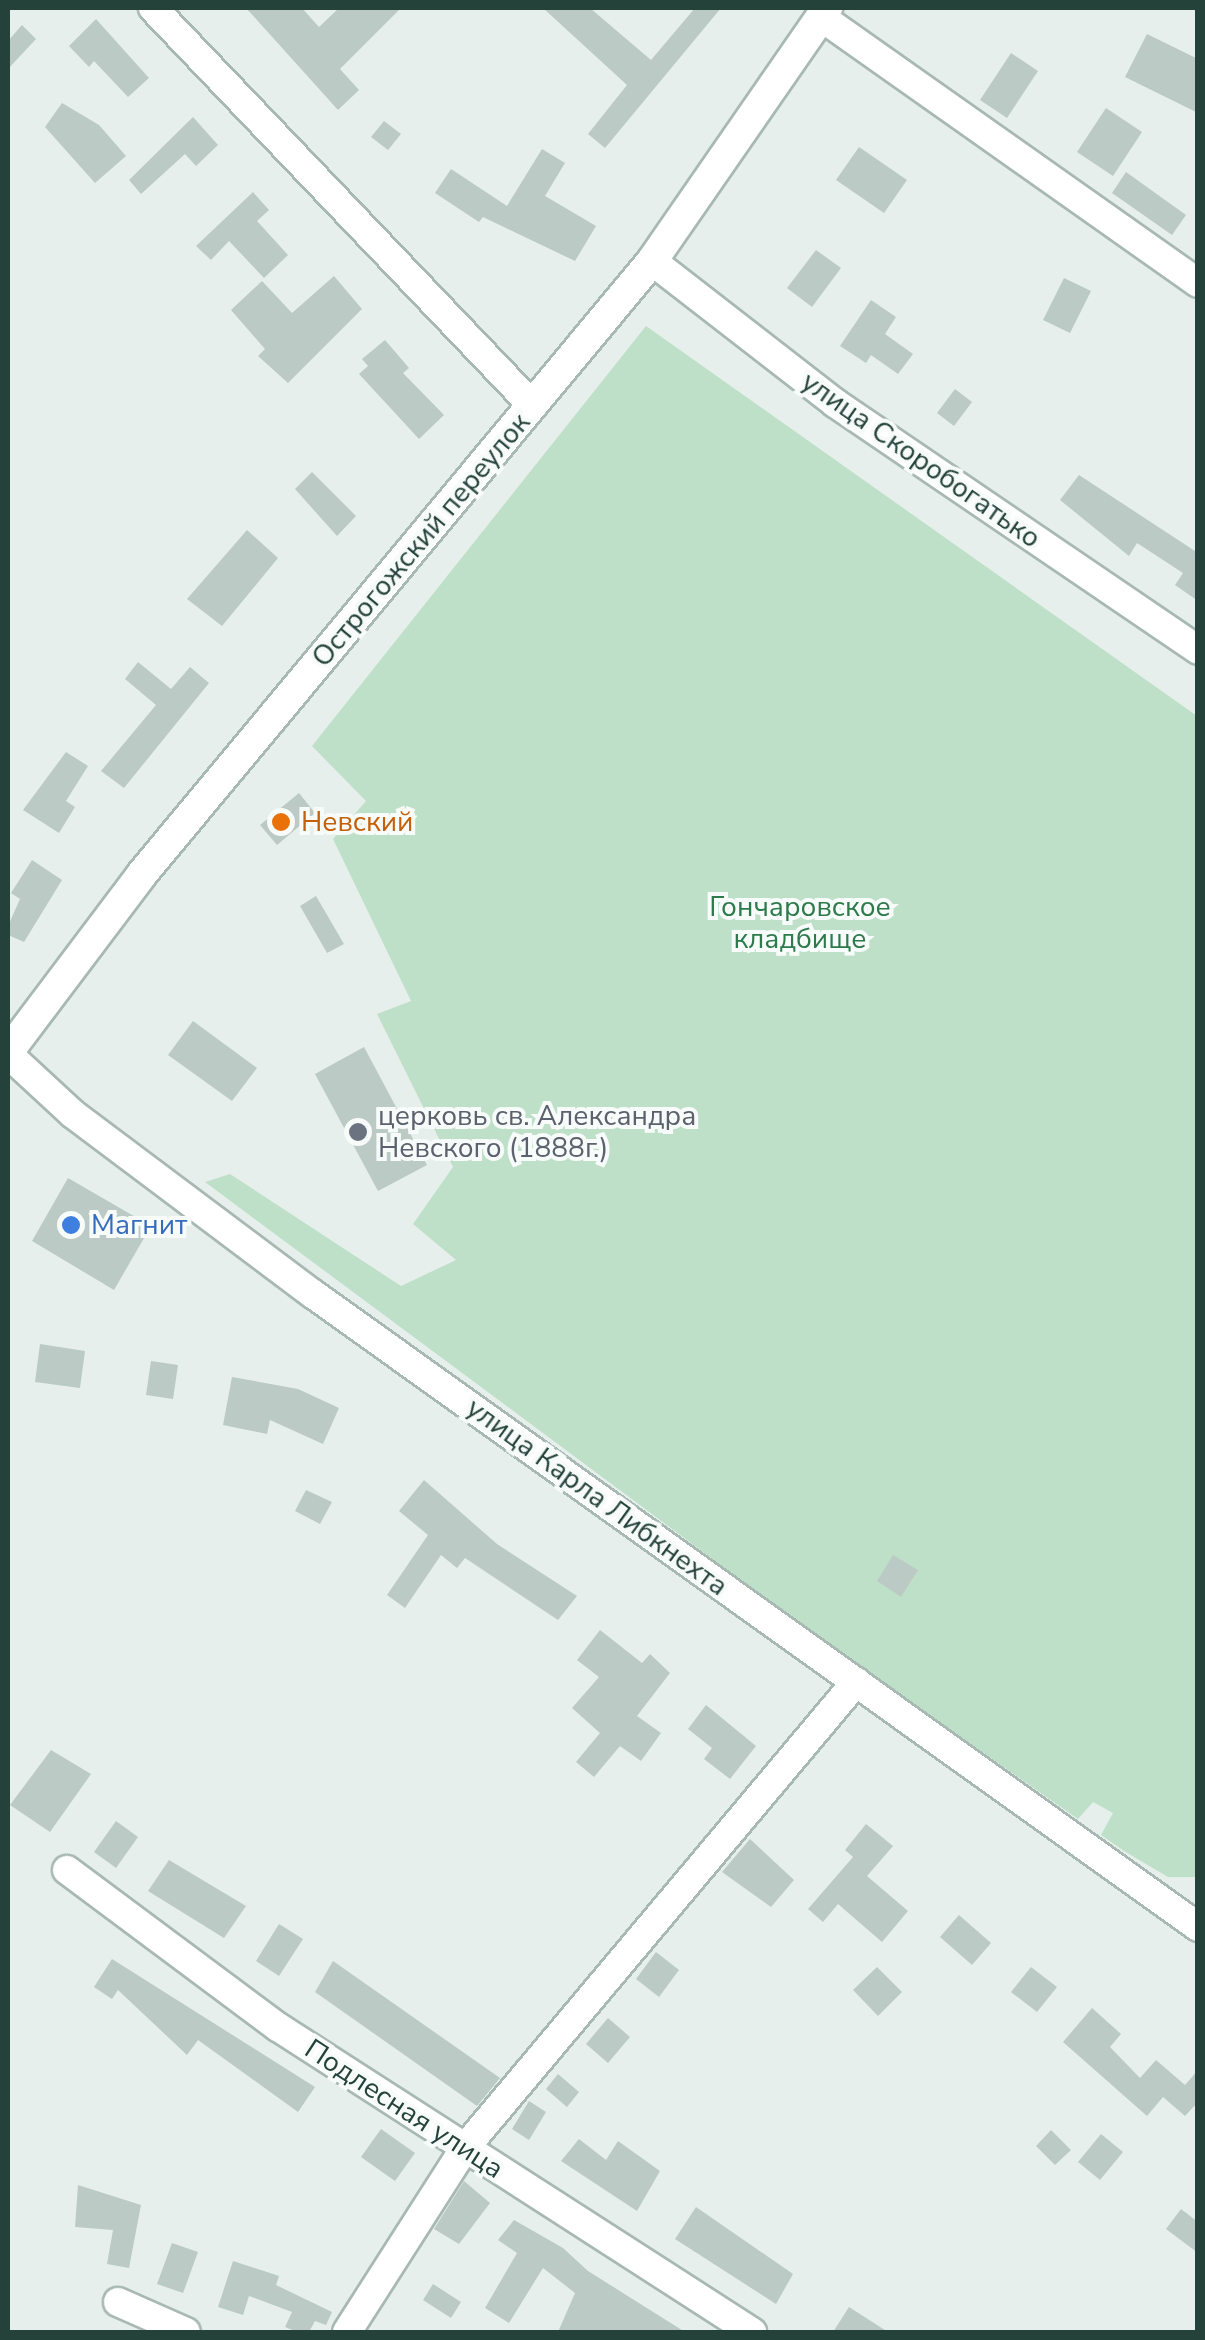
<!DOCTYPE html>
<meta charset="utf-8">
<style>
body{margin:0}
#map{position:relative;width:1205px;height:2340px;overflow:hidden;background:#e6efeb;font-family:"Nunito Sans",sans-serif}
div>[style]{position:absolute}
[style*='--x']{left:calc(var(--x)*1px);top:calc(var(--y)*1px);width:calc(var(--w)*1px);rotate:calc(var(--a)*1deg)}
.green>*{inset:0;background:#bfe0c8}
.building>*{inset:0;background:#bbcac4}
.roads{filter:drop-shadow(2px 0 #a8b8b2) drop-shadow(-2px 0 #a8b8b2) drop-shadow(0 2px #a8b8b2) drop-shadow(0 -2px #a8b8b2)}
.street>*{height:28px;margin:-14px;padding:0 14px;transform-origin:14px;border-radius:14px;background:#fff}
.secondary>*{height:30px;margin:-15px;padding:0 15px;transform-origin:15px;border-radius:15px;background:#fff}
.dots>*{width:28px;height:28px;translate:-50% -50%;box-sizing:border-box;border:5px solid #f7fbf9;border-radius:50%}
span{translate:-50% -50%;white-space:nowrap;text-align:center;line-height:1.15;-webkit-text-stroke:8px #f7fbf9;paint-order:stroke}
.street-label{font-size:28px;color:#24423a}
.food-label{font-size:28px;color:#c56008}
.left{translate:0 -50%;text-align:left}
.park-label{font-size:28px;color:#2d7a4b}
.worship-label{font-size:28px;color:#5b616d}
.shop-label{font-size:28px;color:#366cbe}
.frame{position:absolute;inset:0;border:10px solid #24423a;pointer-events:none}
</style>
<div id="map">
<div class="green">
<i style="clip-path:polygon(646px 326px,1197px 716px,1197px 1877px,1168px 1877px,1124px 1851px,1101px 1835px,1113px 1813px,1093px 1802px,1078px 1819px,808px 1630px,205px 1182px,230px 1174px,401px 1286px,456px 1260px,413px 1224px,453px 1167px,377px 1014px,411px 1001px,333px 839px,366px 801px,312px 746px)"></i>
</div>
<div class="building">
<i style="clip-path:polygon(246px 8px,302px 8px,319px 27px,339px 8px,401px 8px,340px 69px,359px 90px,338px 110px)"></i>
<i style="clip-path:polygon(543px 8px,590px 8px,651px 60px,695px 8px,721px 8px,605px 148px,588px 134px,627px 85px)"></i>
<i style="clip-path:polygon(96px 19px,149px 78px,128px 97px,94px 61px,89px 67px,69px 46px)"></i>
<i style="clip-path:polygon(22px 25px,36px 39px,8px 69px,8px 41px)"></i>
<i style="clip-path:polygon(1147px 34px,1198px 59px,1198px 113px,1125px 77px)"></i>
<i style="clip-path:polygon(1011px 53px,1038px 71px,1007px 118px,980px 100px)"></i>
<i style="clip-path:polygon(62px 103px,99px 125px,126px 156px,95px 183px,45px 127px)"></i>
<i style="clip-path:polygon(1106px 108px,1142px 132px,1113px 176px,1077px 152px)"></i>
<i style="clip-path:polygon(193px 117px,218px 145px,196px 166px,185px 154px,141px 194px,129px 180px)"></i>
<i style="clip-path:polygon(384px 121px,401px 134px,388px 150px,371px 137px)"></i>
<i style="clip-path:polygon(859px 147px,907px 180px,884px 213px,836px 180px)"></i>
<i style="clip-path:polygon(542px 149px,565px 163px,545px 196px,596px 226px,575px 261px,483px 217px,479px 222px,435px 193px,451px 169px,507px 206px)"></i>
<i style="clip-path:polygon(1126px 172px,1186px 215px,1172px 235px,1112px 193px)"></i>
<i style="clip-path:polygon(253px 192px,269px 210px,257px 221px,288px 255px,264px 278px,229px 241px,211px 260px,196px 246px)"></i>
<i style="clip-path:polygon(816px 250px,841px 268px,812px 307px,787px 288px)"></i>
<i style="clip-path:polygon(334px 276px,362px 309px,288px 383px,258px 356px,265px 349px,231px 310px,262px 281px,292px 313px)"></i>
<i style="clip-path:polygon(1064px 278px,1091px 291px,1070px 333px,1043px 320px)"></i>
<i style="clip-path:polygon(871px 300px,896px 317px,885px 334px,913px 354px,898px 374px,871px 355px,866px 363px,840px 346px)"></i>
<i style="clip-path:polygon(385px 340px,409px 368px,403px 373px,444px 415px,419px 439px,359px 374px,368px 366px,362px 359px)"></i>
<i style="clip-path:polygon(955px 389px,972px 402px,954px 426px,937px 413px)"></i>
<i style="clip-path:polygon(312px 472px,356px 516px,337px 536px,295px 489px)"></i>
<i style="clip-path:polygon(1079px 475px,1198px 553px,1198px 601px,1175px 585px,1183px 573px,1137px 543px,1129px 556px,1060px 500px)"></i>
<i style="clip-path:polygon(247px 530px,278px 558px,222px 626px,187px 599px)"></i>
<i style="clip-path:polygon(138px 662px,171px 689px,190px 667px,209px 683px,124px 788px,101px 771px,156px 705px,125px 679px)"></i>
<i style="clip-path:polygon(66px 752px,88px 766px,66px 801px,75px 807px,59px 833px,23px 810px)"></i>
<i style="clip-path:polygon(299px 793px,315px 813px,277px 845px,260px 825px)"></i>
<i style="clip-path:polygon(32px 860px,62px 880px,24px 942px,8px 935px,8px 926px,20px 899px,11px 893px)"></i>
<i style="clip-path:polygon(316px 896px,344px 944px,327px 953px,300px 906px)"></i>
<i style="clip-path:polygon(193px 1021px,257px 1068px,232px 1101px,168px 1055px)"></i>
<i style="clip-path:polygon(364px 1047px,427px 1165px,378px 1191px,315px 1074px)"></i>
<i style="clip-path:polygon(68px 1178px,151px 1226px,114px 1290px,32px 1241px)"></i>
<i style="clip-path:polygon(40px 1344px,85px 1351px,80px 1388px,35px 1382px)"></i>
<i style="clip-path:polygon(151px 1361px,178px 1365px,173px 1399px,146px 1395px)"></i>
<i style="clip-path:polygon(232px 1377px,298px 1389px,339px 1408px,323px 1444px,270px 1420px,267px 1434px,223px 1425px)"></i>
<i style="clip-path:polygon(424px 1480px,497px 1544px,577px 1596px,558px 1620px,465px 1558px,457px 1568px,441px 1555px,405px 1608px,387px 1595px,428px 1535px,399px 1511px)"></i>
<i style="clip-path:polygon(306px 1490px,332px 1502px,320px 1524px,295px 1511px)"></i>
<i style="clip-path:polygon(893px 1555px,918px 1570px,901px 1597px,877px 1581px)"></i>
<i style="clip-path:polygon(600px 1630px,642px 1663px,650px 1654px,670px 1673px,637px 1716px,661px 1733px,641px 1761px,620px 1746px,594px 1777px,576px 1762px,600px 1733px,572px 1708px,599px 1677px,577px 1660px)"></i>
<i style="clip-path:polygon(706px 1705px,756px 1746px,730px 1779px,704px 1759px,712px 1748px,688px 1729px)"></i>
<i style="clip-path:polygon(51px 1750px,91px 1774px,50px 1832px,10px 1805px)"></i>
<i style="clip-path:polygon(116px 1821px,138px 1837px,116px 1868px,94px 1852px)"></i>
<i style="clip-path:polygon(866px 1824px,893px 1846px,867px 1876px,908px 1911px,882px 1942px,838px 1904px,823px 1922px,808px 1909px,853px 1857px,845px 1850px)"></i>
<i style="clip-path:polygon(750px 1839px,794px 1880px,771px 1907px,722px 1872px)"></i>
<i style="clip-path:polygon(169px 1860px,246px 1906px,224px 1938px,148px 1891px)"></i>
<i style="clip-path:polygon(959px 1915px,991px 1943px,972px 1965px,940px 1937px)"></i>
<i style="clip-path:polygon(279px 1924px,303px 1939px,279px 1976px,256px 1961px)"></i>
<i style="clip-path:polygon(656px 1952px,679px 1970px,659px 1997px,636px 1979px)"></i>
<i style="clip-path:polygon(112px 1959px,315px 2087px,298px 2112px,198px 2040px,187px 2055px,118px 1990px,112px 1999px,94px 1987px)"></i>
<i style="clip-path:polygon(333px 1961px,500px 2078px,477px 2106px,315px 1992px)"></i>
<i style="clip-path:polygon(877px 1967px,902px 1992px,878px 2016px,853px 1990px)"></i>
<i style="clip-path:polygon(1031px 1967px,1057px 1987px,1037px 2012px,1011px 1992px)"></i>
<i style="clip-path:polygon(1092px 2008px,1121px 2034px,1110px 2047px,1140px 2078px,1156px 2060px,1185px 2085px,1198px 2070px,1198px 2102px,1185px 2116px,1163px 2097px,1147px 2116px,1063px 2042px)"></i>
<i style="clip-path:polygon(608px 2018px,630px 2037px,608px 2063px,586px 2044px)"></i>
<i style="clip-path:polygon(558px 2074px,579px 2092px,567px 2107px,546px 2089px)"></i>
<i style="clip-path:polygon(529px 2101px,546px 2112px,529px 2140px,512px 2129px)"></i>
<i style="clip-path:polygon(381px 2129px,415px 2153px,395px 2181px,361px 2157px)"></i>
<i style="clip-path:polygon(1051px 2130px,1071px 2150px,1055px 2165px,1036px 2146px)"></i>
<i style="clip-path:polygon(1101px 2134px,1123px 2152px,1100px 2180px,1078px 2162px)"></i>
<i style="clip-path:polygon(579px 2139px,606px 2160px,618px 2141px,660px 2171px,637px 2211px,561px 2161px)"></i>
<i style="clip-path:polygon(464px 2181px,490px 2203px,459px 2244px,434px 2229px)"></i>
<i style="clip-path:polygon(78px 2185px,141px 2205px,129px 2268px,107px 2264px,113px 2230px,75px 2227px)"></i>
<i style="clip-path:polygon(696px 2207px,793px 2274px,776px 2304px,675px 2239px)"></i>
<i style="clip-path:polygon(1181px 2209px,1198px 2222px,1198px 2253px,1166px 2229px)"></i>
<i style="clip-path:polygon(514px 2220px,563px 2248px,588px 2271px,685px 2332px,558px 2332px,575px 2293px,543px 2268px,509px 2323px,485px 2308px,517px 2253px,498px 2240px)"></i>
<i style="clip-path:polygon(172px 2243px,198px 2252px,183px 2293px,157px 2284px)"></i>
<i style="clip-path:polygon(233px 2261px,279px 2276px,276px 2285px,332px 2312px,326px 2325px,315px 2321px,309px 2332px,297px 2332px,285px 2327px,292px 2312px,249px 2296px,243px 2315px,218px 2307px)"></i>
<i style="clip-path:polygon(433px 2284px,461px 2302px,451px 2318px,423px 2300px)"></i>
<i style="clip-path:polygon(849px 2307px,888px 2332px,833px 2332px)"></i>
</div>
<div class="roads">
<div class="street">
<i style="--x:153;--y:8;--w:550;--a:46.33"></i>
<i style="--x:821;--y:17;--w:461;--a:35.2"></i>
<i style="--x:652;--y:261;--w:232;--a:37.8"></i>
<i style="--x:835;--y:403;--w:439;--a:34.2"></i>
<i style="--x:8;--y:1054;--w:88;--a:42.7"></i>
<i style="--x:73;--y:1114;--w:300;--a:36.9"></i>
<i style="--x:313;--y:1294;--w:1088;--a:35.57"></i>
<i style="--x:67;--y:1870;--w:263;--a:36.7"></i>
<i style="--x:278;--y:2027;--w:564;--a:32.76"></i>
<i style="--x:118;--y:2302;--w:74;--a:23.8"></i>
<i style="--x:347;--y:2332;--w:217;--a:-57.4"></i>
<i style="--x:464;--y:2149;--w:610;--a:-49.99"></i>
</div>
<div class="secondary">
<i style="--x:8;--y:1052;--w:223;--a:-53"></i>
<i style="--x:142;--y:874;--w:797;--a:-50.24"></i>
<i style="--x:652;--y:261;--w:308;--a:-55.3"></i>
</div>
</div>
<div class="dots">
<i style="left:281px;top:822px;background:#e8710a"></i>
<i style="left:358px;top:1132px;background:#6b7280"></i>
<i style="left:71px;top:1225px;background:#3f7fe0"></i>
</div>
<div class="street-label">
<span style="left:921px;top:460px;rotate:35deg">улица Скоробогатько</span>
<span style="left:421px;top:540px;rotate:-50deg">Острогожский переулок</span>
<span style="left:597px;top:1497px;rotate:36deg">улица Карла Либкнехта</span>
<span style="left:404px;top:2109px;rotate:33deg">Подлесная улица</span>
</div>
<div class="food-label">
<span class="left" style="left:301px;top:822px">Невский</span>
</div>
<div class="park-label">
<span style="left:800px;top:923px">Гончаровское<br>кладбище</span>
</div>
<div class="worship-label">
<span class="left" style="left:378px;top:1132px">церковь св. Александра<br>Невского (1888г.)</span>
</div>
<div class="shop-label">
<span class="left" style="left:91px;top:1225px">Магнит</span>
</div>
<div class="frame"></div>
</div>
